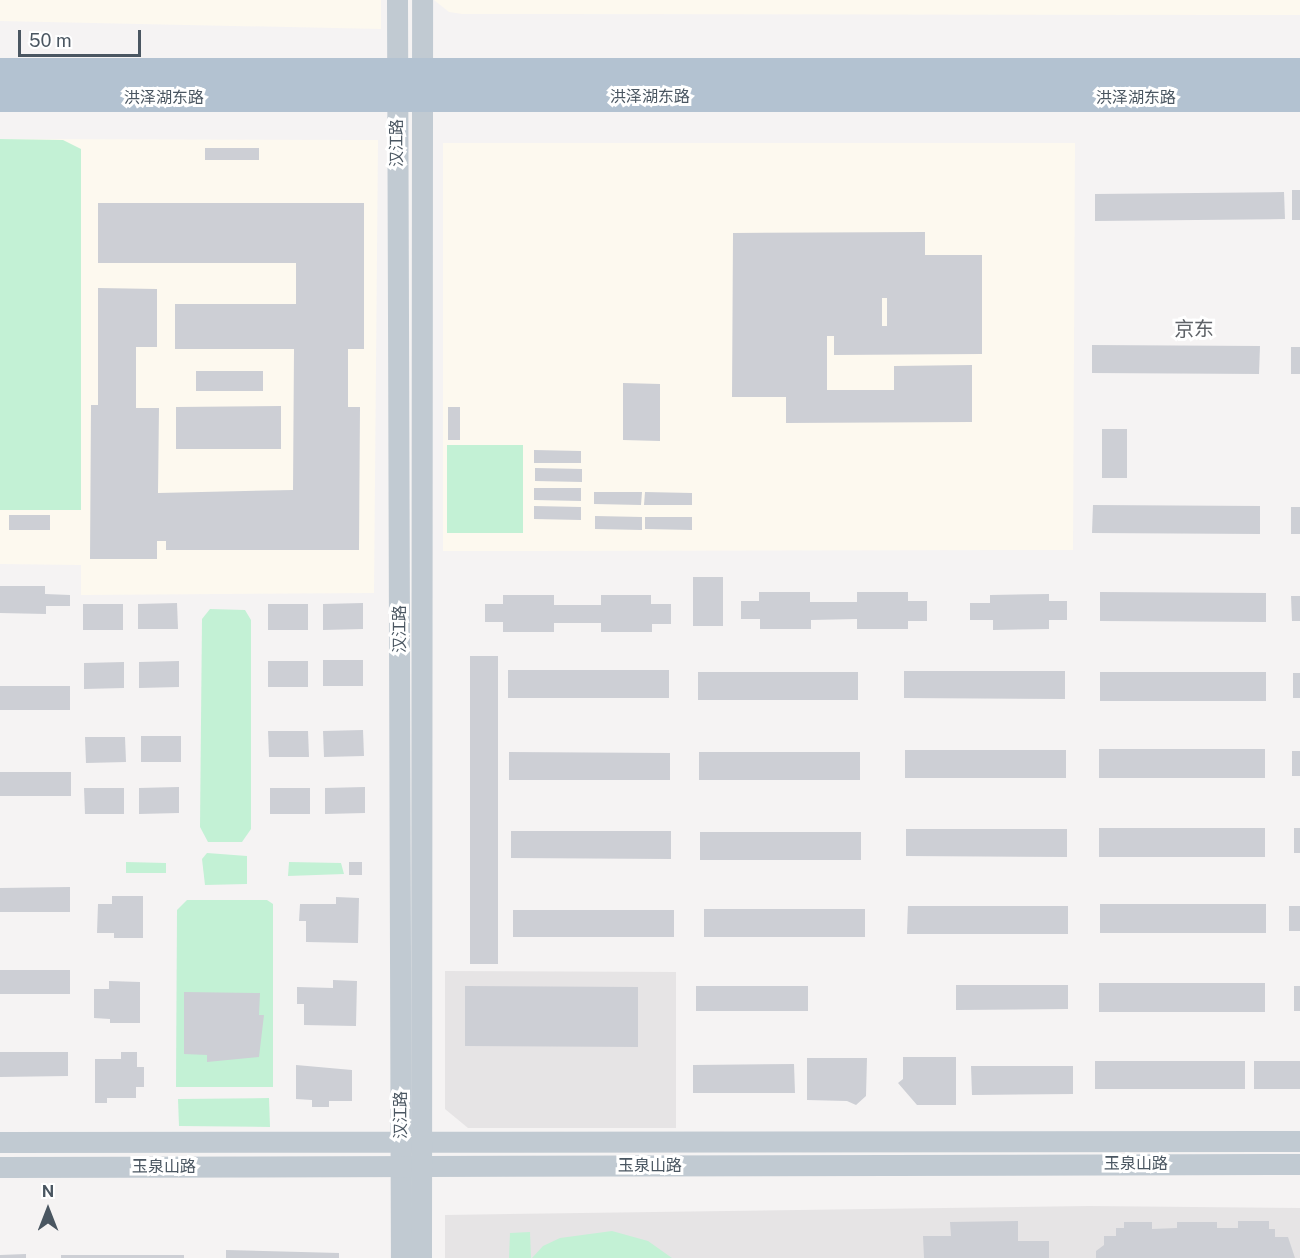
<!DOCTYPE html>
<meta charset="utf-8">
<style>
body{margin:0}
#map{position:relative;width:1300px;height:1258px;overflow:hidden;background:#f5f3f3;font-family:"Public Sans","Noto Sans SC",sans-serif}
div>[style]{position:absolute}
[style*='--x']{left:calc(var(--x)*1px);top:calc(var(--y)*1px);width:calc(var(--w)*1px);rotate:calc(var(--a)*1deg)}
.commercial>*{inset:0;background:#fdf9ef}
.education>*{inset:0;background:#e6e4e5}
.green>*{inset:0;background:#c3f1d5}
.building>*{inset:0;background:#cdcfd5}
.minor>*{height:21px;margin:-10.5px;padding:0 10.5px;transform-origin:10.5px;border-radius:10.5px;background:#c1cad2}
.major>*{height:27px;margin:-13.5px;padding:0 13.5px;transform-origin:13.5px;border-radius:13.5px;background:#b3c2d1}
span{translate:-50% -50%;white-space:nowrap;text-align:center;line-height:1.15;-webkit-text-stroke:6px #fff;paint-order:stroke}
.street-label{font-size:16px;color:#4a5661}
.quarter-label{font-size:20px;color:#5f6368}
.north{position:absolute;left:18px;top:1180px;width:60px;height:60px;-webkit-text-stroke:4px #fff;paint-order:stroke;rotate:0deg;font-size:16px;font-weight:700;line-height:24px;text-align:center;color:#4a5661}
.north::after{content:'';display:block;margin:auto;width:21px;height:27px;background:#4a5661;clip-path:polygon(50% 0,100% 100%,50% 72%,0 100%)}
.scale{position:absolute;left:18px;top:30px;width:123px;height:27px;box-sizing:border-box;border:3px solid #4a5661;border-top:0;padding-left:8px;font-size:18px;line-height:21px;white-space:nowrap;color:#4a5661;-webkit-text-stroke:4px #fff;paint-order:stroke}
</style>
<div id="map">
<div class="commercial">
<i style="clip-path:polygon(0 0,381px 0,381px 29px,0 21px)"></i>
<i style="clip-path:polygon(434px 0,1300px 0,1300px 15px,462px 14px,449px 12px)"></i>
<i style="clip-path:polygon(0 139px,378px 140px,374px 593px,81px 595px,81px 565px,0 564px)"></i>
<i style="clip-path:polygon(443px 143px,1075px 143px,1073px 550px,443px 551px)"></i>
</div>
<div class="education">
<i style="clip-path:polygon(445px 971px,676px 972px,676px 1128px,468px 1128px,445px 1109px)"></i>
<i style="clip-path:polygon(1089px 1206px,1300px 1208px,1300px 1258px,445px 1258px,445px 1215px)"></i>
</div>
<div class="green">
<i style="clip-path:polygon(0 139px,63px 140px,81px 149px,81px 510px,0 510px)"></i>
<i style="clip-path:polygon(447px 445px,523px 445px,523px 533px,447px 533px)"></i>
<i style="clip-path:polygon(210px 609px,245px 610px,251px 620px,251px 829px,242px 842px,208px 842px,200px 827px,202px 619px)"></i>
<i style="clip-path:polygon(207px 853px,247px 856px,247px 884px,205px 885px,202px 859px)"></i>
<i style="clip-path:polygon(126px 862px,166px 863px,166px 873px,126px 873px)"></i>
<i style="clip-path:polygon(289px 862px,341px 863px,344px 874px,288px 876px)"></i>
<i style="clip-path:polygon(187px 900px,267px 900px,273px 904px,273px 1087px,176px 1087px,177px 910px)"></i>
<i style="clip-path:polygon(269px 1098px,270px 1127px,179px 1126px,178px 1099px)"></i>
<i style="clip-path:polygon(612px 1231px,648px 1241px,672px 1258px,532px 1258px,543px 1246px,560px 1238px)"></i>
<i style="clip-path:polygon(530px 1232px,531px 1258px,509px 1258px,510px 1233px)"></i>
</div>
<div class="building">
<i style="clip-path:polygon(205px 148px,259px 148px,259px 160px,205px 160px)"></i>
<i style="clip-path:polygon(1292px 190px,1300px 190px,1300px 220px,1292px 220px)"></i>
<i style="clip-path:polygon(1284px 192px,1285px 219px,1095px 221px,1095px 194px)"></i>
<i style="clip-path:polygon(98px 203px,364px 203px,364px 349px,348px 349px,348px 407px,360px 407px,359px 550px,166px 550px,166px 541px,157px 541px,157px 559px,90px 559px,91px 405px,98px 405px,98px 288px,157px 289px,157px 347px,136px 347px,136px 408px,159px 408px,158px 493px,293px 490px,294px 349px,175px 349px,175px 304px,296px 304px,296px 263px,98px 263px)"></i>
<i style="clip-path:polygon(evenodd,925px 232px,925px 255px,982px 255px,982px 354px,834px 355px,834px 336px,827px 336px,827px 390px,894px 390px,894px 366px,972px 365px,972px 422px,786px 423px,786px 397px,732px 397px,733px 233px,925px 232px,882px 298px,887px 298px,887px 326px,882px 326px,882px 298px)"></i>
<i style="clip-path:polygon(1092px 345px,1260px 346px,1259px 374px,1092px 373px)"></i>
<i style="clip-path:polygon(1291px 347px,1300px 347px,1300px 374px,1291px 374px)"></i>
<i style="clip-path:polygon(196px 371px,263px 371px,263px 391px,196px 391px)"></i>
<i style="clip-path:polygon(623px 383px,660px 384px,660px 441px,623px 440px)"></i>
<i style="clip-path:polygon(281px 406px,281px 449px,176px 449px,176px 407px)"></i>
<i style="clip-path:polygon(448px 407px,460px 407px,460px 440px,448px 440px)"></i>
<i style="clip-path:polygon(1102px 429px,1127px 429px,1127px 478px,1102px 478px)"></i>
<i style="clip-path:polygon(534px 450px,581px 451px,581px 463px,534px 463px)"></i>
<i style="clip-path:polygon(535px 468px,582px 469px,582px 482px,535px 481px)"></i>
<i style="clip-path:polygon(534px 488px,581px 488px,581px 501px,534px 500px)"></i>
<i style="clip-path:polygon(594px 492px,642px 492px,641px 505px,594px 504px)"></i>
<i style="clip-path:polygon(645px 492px,692px 493px,692px 505px,644px 505px)"></i>
<i style="clip-path:polygon(1093px 505px,1260px 506px,1260px 534px,1092px 533px)"></i>
<i style="clip-path:polygon(534px 506px,581px 507px,581px 520px,534px 519px)"></i>
<i style="clip-path:polygon(1291px 507px,1300px 507px,1300px 534px,1291px 534px)"></i>
<i style="clip-path:polygon(9px 515px,50px 515px,50px 530px,9px 530px)"></i>
<i style="clip-path:polygon(595px 516px,642px 517px,642px 530px,595px 529px)"></i>
<i style="clip-path:polygon(645px 517px,692px 517px,692px 530px,645px 529px)"></i>
<i style="clip-path:polygon(693px 577px,723px 577px,723px 626px,693px 626px)"></i>
<i style="clip-path:polygon(0 586px,45px 586px,45px 594px,70px 595px,70px 606px,46px 606px,46px 614px,0 613px)"></i>
<i style="clip-path:polygon(759px 592px,810px 592px,810px 602px,857px 602px,857px 592px,908px 592px,908px 601px,927px 601px,927px 621px,908px 621px,908px 629px,857px 629px,857px 619px,811px 620px,811px 629px,760px 629px,760px 619px,741px 619px,741px 601px,759px 601px)"></i>
<i style="clip-path:polygon(1100px 592px,1266px 593px,1266px 622px,1100px 621px)"></i>
<i style="clip-path:polygon(1049px 594px,1049px 601px,1067px 601px,1067px 620px,1049px 620px,1049px 629px,993px 630px,993px 620px,970px 620px,970px 603px,990px 603px,990px 595px)"></i>
<i style="clip-path:polygon(503px 595px,554px 595px,554px 605px,601px 605px,601px 595px,651px 595px,651px 604px,671px 604px,671px 624px,652px 624px,652px 632px,601px 632px,601px 623px,554px 623px,554px 632px,503px 632px,503px 622px,485px 622px,485px 604px,503px 604px)"></i>
<i style="clip-path:polygon(1291px 596px,1300px 596px,1300px 621px,1292px 621px)"></i>
<i style="clip-path:polygon(177px 603px,178px 629px,138px 629px,138px 604px)"></i>
<i style="clip-path:polygon(363px 603px,363px 629px,323px 630px,323px 604px)"></i>
<i style="clip-path:polygon(83px 604px,123px 604px,123px 630px,83px 630px)"></i>
<i style="clip-path:polygon(268px 604px,308px 604px,308px 630px,268px 630px)"></i>
<i style="clip-path:polygon(470px 656px,498px 656px,498px 964px,470px 964px)"></i>
<i style="clip-path:polygon(323px 660px,363px 660px,363px 686px,323px 686px)"></i>
<i style="clip-path:polygon(179px 661px,179px 687px,139px 688px,139px 662px)"></i>
<i style="clip-path:polygon(268px 661px,308px 661px,308px 687px,268px 687px)"></i>
<i style="clip-path:polygon(124px 662px,124px 688px,84px 689px,84px 663px)"></i>
<i style="clip-path:polygon(508px 670px,669px 670px,669px 698px,508px 698px)"></i>
<i style="clip-path:polygon(904px 671px,1065px 671px,1065px 699px,904px 698px)"></i>
<i style="clip-path:polygon(698px 672px,858px 672px,858px 700px,698px 700px)"></i>
<i style="clip-path:polygon(1100px 672px,1266px 672px,1266px 701px,1100px 701px)"></i>
<i style="clip-path:polygon(1293px 673px,1300px 673px,1300px 698px,1293px 698px)"></i>
<i style="clip-path:polygon(0 686px,70px 686px,70px 710px,0 710px)"></i>
<i style="clip-path:polygon(363px 730px,364px 756px,324px 757px,323px 731px)"></i>
<i style="clip-path:polygon(268px 731px,308px 731px,309px 757px,269px 757px)"></i>
<i style="clip-path:polygon(141px 736px,181px 736px,181px 762px,141px 762px)"></i>
<i style="clip-path:polygon(85px 737px,125px 737px,126px 762px,86px 763px)"></i>
<i style="clip-path:polygon(1099px 749px,1265px 749px,1265px 778px,1099px 778px)"></i>
<i style="clip-path:polygon(905px 750px,1066px 750px,1066px 778px,905px 778px)"></i>
<i style="clip-path:polygon(1292px 751px,1300px 751px,1300px 776px,1292px 776px)"></i>
<i style="clip-path:polygon(509px 752px,670px 753px,670px 780px,509px 780px)"></i>
<i style="clip-path:polygon(699px 752px,860px 752px,860px 780px,699px 780px)"></i>
<i style="clip-path:polygon(0 772px,71px 772px,71px 796px,0 796px)"></i>
<i style="clip-path:polygon(179px 787px,179px 813px,139px 814px,139px 788px)"></i>
<i style="clip-path:polygon(365px 787px,365px 813px,325px 814px,325px 788px)"></i>
<i style="clip-path:polygon(84px 788px,124px 788px,124px 814px,85px 814px)"></i>
<i style="clip-path:polygon(270px 788px,310px 788px,310px 814px,270px 814px)"></i>
<i style="clip-path:polygon(1099px 828px,1265px 828px,1265px 857px,1099px 857px)"></i>
<i style="clip-path:polygon(1294px 828px,1300px 828px,1300px 853px,1294px 853px)"></i>
<i style="clip-path:polygon(906px 829px,1067px 829px,1067px 857px,906px 856px)"></i>
<i style="clip-path:polygon(511px 831px,671px 831px,671px 859px,511px 858px)"></i>
<i style="clip-path:polygon(700px 832px,861px 832px,861px 860px,700px 860px)"></i>
<i style="clip-path:polygon(349px 862px,362px 862px,362px 875px,349px 875px)"></i>
<i style="clip-path:polygon(70px 887px,70px 912px,0 912px,0 888px)"></i>
<i style="clip-path:polygon(112px 896px,143px 896px,143px 938px,114px 938px,114px 933px,97px 933px,98px 904px,112px 904px)"></i>
<i style="clip-path:polygon(336px 897px,359px 898px,358px 943px,306px 942px,306px 921px,299px 921px,300px 904px,336px 904px)"></i>
<i style="clip-path:polygon(1100px 904px,1266px 904px,1266px 933px,1100px 933px)"></i>
<i style="clip-path:polygon(908px 906px,1068px 906px,1068px 934px,907px 934px)"></i>
<i style="clip-path:polygon(1289px 906px,1300px 906px,1300px 931px,1289px 931px)"></i>
<i style="clip-path:polygon(704px 909px,865px 909px,865px 937px,704px 937px)"></i>
<i style="clip-path:polygon(513px 910px,674px 910px,674px 937px,513px 937px)"></i>
<i style="clip-path:polygon(0 970px,70px 970px,70px 994px,0 994px)"></i>
<i style="clip-path:polygon(333px 980px,357px 981px,356px 1026px,304px 1025px,304px 1004px,297px 1004px,297px 987px,333px 988px)"></i>
<i style="clip-path:polygon(109px 981px,140px 982px,140px 1023px,110px 1023px,110px 1019px,94px 1018px,94px 989px,109px 989px)"></i>
<i style="clip-path:polygon(1099px 983px,1265px 983px,1265px 1012px,1099px 1012px)"></i>
<i style="clip-path:polygon(956px 985px,1068px 985px,1068px 1009px,956px 1010px)"></i>
<i style="clip-path:polygon(465px 986px,638px 987px,638px 1047px,465px 1046px)"></i>
<i style="clip-path:polygon(696px 986px,808px 986px,808px 1011px,696px 1011px)"></i>
<i style="clip-path:polygon(1294px 986px,1300px 986px,1300px 1011px,1294px 1011px)"></i>
<i style="clip-path:polygon(184px 992px,260px 993px,259px 1015px,264px 1015px,259px 1057px,207px 1062px,207px 1055px,184px 1054px)"></i>
<i style="clip-path:polygon(0 1052px,68px 1052px,68px 1076px,0 1077px)"></i>
<i style="clip-path:polygon(121px 1052px,137px 1052px,137px 1067px,144px 1067px,144px 1087px,136px 1087px,136px 1098px,107px 1098px,107px 1103px,95px 1103px,95px 1059px,121px 1059px)"></i>
<i style="clip-path:polygon(903px 1057px,956px 1057px,956px 1105px,917px 1105px,898px 1083px,903px 1079px)"></i>
<i style="clip-path:polygon(807px 1058px,867px 1058px,866px 1096px,856px 1105px,847px 1101px,807px 1100px)"></i>
<i style="clip-path:polygon(1095px 1061px,1245px 1061px,1245px 1089px,1095px 1089px)"></i>
<i style="clip-path:polygon(1254px 1061px,1300px 1061px,1300px 1089px,1254px 1089px)"></i>
<i style="clip-path:polygon(794px 1064px,795px 1093px,693px 1093px,693px 1065px)"></i>
<i style="clip-path:polygon(296px 1065px,352px 1070px,352px 1101px,329px 1101px,329px 1107px,312px 1107px,312px 1100px,296px 1099px)"></i>
<i style="clip-path:polygon(971px 1066px,1073px 1066px,1073px 1094px,972px 1095px)"></i>
<i style="clip-path:polygon(1018px 1221px,1018px 1241px,1049px 1241px,1049px 1258px,924px 1258px,923px 1236px,951px 1236px,950px 1222px)"></i>
<i style="clip-path:polygon(1238px 1221px,1269px 1221px,1269px 1229px,1275px 1229px,1275px 1237px,1288px 1237px,1295px 1258px,1096px 1258px,1096px 1251px,1104px 1245px,1104px 1236px,1116px 1236px,1116px 1228px,1124px 1228px,1124px 1222px,1152px 1222px,1152px 1229px,1177px 1228px,1177px 1222px,1217px 1222px,1217px 1228px,1238px 1228px)"></i>
<i style="clip-path:polygon(226px 1250px,339px 1253px,339px 1258px,226px 1258px)"></i>
<i style="clip-path:polygon(26px 1254px,26px 1258px,0 1258px,0 1255px)"></i>
<i style="clip-path:polygon(61px 1255px,184px 1255px,184px 1258px,61px 1258px)"></i>
</div>
<div class="minor">
<i style="--x:397;--y:0;--w:1258;--a:89.82"></i>
<i style="--x:0;--y:1142;--w:1300;--a:-0.04"></i>
<i style="--x:0;--y:1167;--w:1300;--a:-0.13"></i>
<i style="--x:421;--y:1258;--w:1258;--a:-89.95"></i>
</div>
<div class="major">
<i style="--x:0;--y:71;--w:1300;--a:0"></i>
<i style="--x:0;--y:98;--w:1300;--a:0"></i>
</div>
<div class="street-label">
<span style="left:650px;top:97px">洪泽湖东路</span>
<span style="left:164px;top:98px">洪泽湖东路</span>
<span style="left:1136px;top:98px">洪泽湖东路</span>
<span style="left:397px;top:143px;rotate:-90deg">汉江路</span>
<span style="left:400px;top:629px;rotate:-90deg">汉江路</span>
<span style="left:401px;top:1115px;rotate:-90deg">汉江路</span>
<span style="left:1136px;top:1164px">玉泉山路</span>
<span style="left:650px;top:1166px">玉泉山路</span>
<span style="left:164px;top:1167px">玉泉山路</span>
</div>
<div class="quarter-label">
<span style="left:1194px;top:329px">京东</span>
</div>
<div class="north">N</div>
<div class="scale">50 m</div>
</div>
